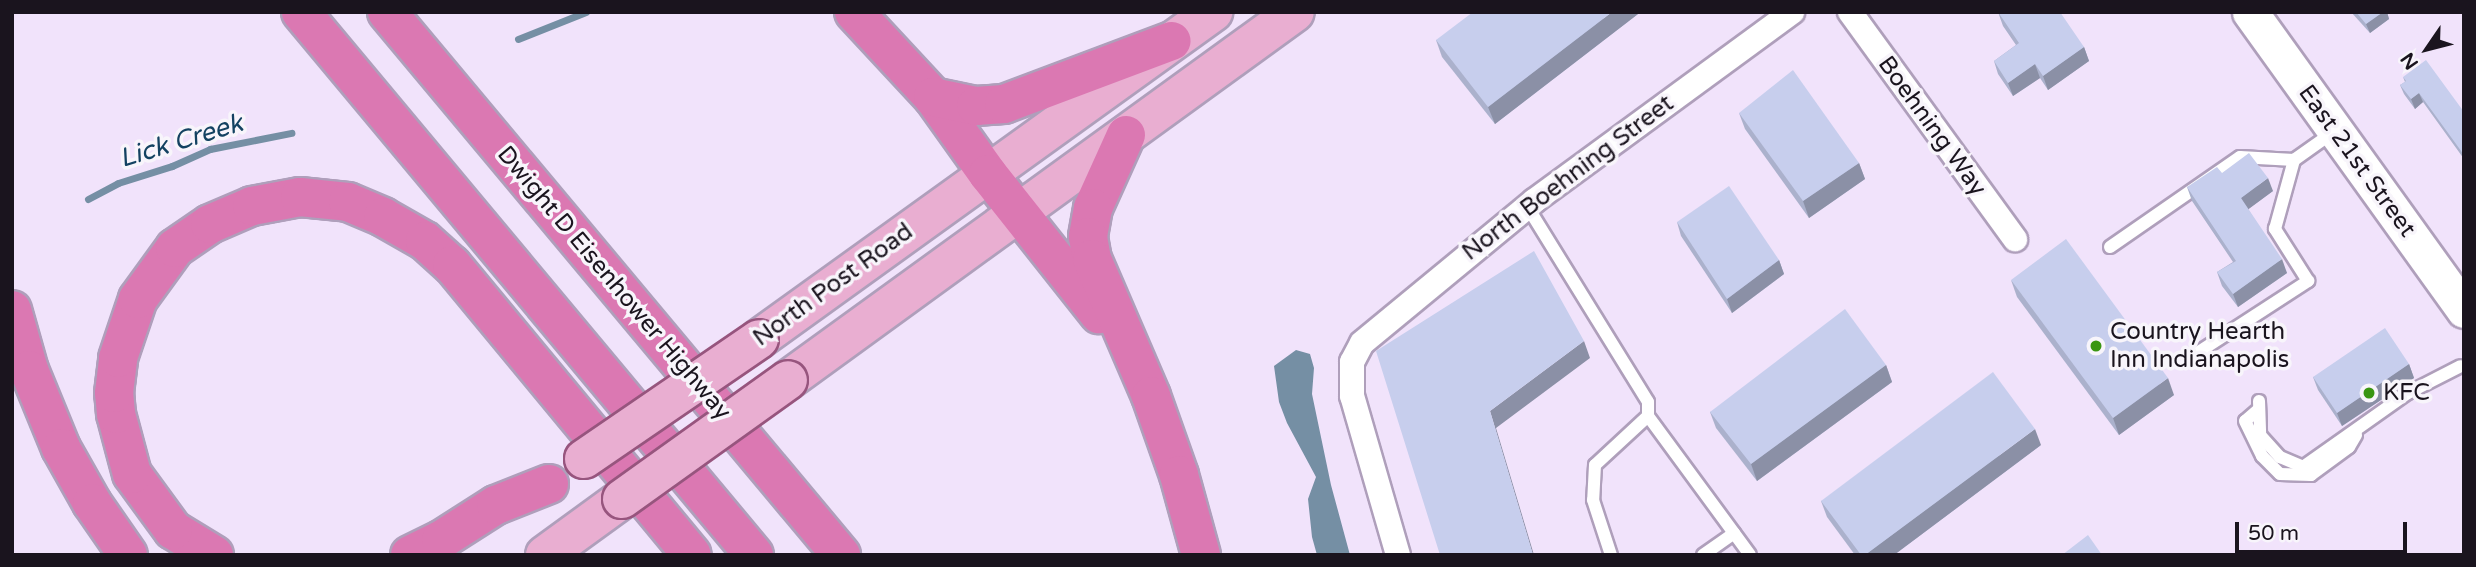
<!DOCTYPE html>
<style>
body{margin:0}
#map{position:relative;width:2476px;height:567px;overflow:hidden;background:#f1e3fb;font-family:"Varela Round",sans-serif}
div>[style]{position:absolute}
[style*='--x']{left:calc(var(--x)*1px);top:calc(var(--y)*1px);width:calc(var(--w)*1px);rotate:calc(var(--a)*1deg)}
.water>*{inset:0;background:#758fa4}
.stream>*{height:7px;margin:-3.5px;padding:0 3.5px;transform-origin:3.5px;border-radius:3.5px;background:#758fa4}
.roads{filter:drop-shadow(2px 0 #af9fbb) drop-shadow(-2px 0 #af9fbb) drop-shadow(0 2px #af9fbb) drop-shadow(0 -2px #af9fbb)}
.lane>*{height:12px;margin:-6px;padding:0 6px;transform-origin:6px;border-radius:6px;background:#fff}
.street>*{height:24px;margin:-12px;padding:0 12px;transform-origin:12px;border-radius:12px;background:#fff}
.secondary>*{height:35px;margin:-17.5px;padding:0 17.5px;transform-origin:17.5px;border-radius:17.5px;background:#fff}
.primary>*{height:38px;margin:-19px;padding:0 19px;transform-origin:19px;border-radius:19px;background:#e9aed1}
.highway>*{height:38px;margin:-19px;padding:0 19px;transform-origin:19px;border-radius:19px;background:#db78b2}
.bridges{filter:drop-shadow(2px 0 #97557e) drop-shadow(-2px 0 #97557e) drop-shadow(0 2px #97557e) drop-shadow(0 -2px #97557e)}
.primary-bridge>*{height:38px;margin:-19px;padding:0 19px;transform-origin:19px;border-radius:19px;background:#e9aed1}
.wall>*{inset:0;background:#abb1cc}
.shaded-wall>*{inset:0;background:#8b90a6}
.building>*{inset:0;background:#c7ceed}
.dots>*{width:19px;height:19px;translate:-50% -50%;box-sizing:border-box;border:4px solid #f8f5fb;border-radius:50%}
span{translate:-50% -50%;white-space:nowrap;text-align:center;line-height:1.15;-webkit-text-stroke:7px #f8f5fb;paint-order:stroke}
.street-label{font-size:24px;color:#1a141e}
.poi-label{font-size:24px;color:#1a141e}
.left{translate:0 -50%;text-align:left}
.water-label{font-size:26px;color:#134261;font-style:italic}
.frame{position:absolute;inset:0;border:14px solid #1a141e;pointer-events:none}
.north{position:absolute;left:2392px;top:14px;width:70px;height:70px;-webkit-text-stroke:5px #f8f5fb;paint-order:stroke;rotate:235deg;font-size:19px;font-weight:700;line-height:28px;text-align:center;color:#1a141e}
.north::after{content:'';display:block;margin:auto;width:24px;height:32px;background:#1a141e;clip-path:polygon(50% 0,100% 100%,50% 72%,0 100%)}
.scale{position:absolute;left:2235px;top:522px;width:172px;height:32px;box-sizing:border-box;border:4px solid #1a141e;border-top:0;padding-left:9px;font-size:21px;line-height:24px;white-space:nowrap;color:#1a141e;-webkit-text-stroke:5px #f8f5fb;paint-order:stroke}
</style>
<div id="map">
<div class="water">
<i style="clip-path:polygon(1296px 350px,1310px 354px,1314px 368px,1312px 394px,1331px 485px,1350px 555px,1317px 555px,1312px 537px,1308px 499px,1316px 477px,1287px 423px,1279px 402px,1274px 366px)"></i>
</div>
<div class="stream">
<i style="--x:518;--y:39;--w:73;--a:-21.7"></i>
<i style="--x:88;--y:199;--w:34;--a:-28"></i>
<i style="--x:118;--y:183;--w:57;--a:-17.5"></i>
<i style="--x:172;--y:166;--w:42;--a:-24.1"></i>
<i style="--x:210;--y:149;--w:83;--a:-11.2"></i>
</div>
<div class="roads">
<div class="lane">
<i style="--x:1527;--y:206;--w:230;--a:58.3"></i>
<i style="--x:1648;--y:402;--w:14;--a:90"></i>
<i style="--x:1648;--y:416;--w:72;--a:137.2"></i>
<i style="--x:1595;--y:465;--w:35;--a:93"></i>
<i style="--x:1593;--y:500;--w:58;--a:71.9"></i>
<i style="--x:2110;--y:247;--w:158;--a:-34.7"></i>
<i style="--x:2240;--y:157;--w:54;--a:3.2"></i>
<i style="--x:2294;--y:160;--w:47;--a:-35.4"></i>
<i style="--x:2191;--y:357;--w:140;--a:-33"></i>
<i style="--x:2308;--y:281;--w:62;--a:-122.4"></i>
<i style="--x:2275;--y:229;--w:72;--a:-74.6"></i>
<i style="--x:2259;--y:401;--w:34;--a:88"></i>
<i style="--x:2260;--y:435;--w:30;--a:48"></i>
<i style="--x:2280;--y:457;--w:25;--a:23"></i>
<i style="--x:2303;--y:467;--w:128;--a:-35.2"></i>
<i style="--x:2408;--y:393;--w:59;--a:-27"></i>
<i style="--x:2259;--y:409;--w:18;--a:139"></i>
<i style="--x:2245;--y:421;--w:39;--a:64"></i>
<i style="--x:2262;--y:456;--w:25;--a:45"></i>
<i style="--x:2280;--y:474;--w:31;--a:2"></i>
<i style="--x:2311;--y:475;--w:47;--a:-36.4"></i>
<i style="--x:2349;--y:447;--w:14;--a:-60"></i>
<i style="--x:1648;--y:416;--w:172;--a:53.7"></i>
<i style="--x:1703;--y:555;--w:38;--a:-35"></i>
</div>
<div class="street">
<i style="--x:1850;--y:12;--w:281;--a:54"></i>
<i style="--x:1398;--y:555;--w:166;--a:-106.1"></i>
<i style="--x:1352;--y:396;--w:34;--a:-90"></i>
<i style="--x:1352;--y:362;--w:21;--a:-62"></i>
<i style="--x:1362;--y:343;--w:223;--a:-39.5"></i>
<i style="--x:1534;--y:201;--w:320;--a:-36.2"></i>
</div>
<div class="secondary">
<i style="--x:2250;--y:12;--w:367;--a:54.3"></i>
</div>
<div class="primary">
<i style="--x:759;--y:339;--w:560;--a:-35.76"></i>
<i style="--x:788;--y:380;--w:626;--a:-35.97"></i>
<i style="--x:545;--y:555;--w:95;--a:-36"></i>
</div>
<div class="highway">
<i style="--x:301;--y:12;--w:707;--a:50.16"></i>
<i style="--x:387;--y:12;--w:708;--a:50.1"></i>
<i style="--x:854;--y:12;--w:116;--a:47.1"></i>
<i style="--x:933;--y:97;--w:95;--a:54.5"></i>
<i style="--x:988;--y:174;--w:179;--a:51.6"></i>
<i style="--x:933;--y:97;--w:44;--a:11.8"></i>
<i style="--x:976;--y:106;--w:28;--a:-4"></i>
<i style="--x:1004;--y:104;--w:179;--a:-20.6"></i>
<i style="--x:1126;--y:135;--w:80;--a:114.3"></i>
<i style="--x:1093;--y:208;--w:29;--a:100"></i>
<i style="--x:1088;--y:237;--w:22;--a:80"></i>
<i style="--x:1092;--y:259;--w:149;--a:66.7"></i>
<i style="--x:1151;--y:396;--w:84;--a:70.5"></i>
<i style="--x:1179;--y:475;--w:83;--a:74.6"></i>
<i style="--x:12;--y:310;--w:62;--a:74.2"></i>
<i style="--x:29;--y:370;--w:84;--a:67.7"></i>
<i style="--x:61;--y:448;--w:63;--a:60.6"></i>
<i style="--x:92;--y:503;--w:63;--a:55.3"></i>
<i style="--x:214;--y:555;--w:48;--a:-148.6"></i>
<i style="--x:173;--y:530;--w:69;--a:-126.2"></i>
<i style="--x:132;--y:474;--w:62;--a:-104.9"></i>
<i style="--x:116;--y:414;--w:21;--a:-95"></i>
<i style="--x:114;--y:393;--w:35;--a:-83"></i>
<i style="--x:118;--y:358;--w:62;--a:-71.3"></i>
<i style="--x:138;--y:299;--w:63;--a:-54"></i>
<i style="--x:175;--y:248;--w:42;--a:-34.4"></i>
<i style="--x:210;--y:224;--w:46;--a:-23.2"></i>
<i style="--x:252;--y:206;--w:49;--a:-10.6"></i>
<i style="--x:300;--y:197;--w:48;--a:5.9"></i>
<i style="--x:348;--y:202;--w:38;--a:23"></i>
<i style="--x:383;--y:217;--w:48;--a:29.7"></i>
<i style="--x:425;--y:241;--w:36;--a:42"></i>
<i style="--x:452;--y:265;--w:376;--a:50.4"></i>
<i style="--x:410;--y:555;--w:34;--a:-26"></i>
<i style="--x:441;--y:540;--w:65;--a:-32.5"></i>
<i style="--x:496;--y:505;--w:57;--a:-21.6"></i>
</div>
</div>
<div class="bridges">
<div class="primary-bridge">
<i style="--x:584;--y:459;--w:212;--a:-34.4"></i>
<i style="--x:622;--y:499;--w:204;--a:-35.6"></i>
</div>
</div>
<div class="wall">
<i style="clip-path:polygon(1998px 12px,2084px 47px,2089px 61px,2048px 90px,2040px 78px,2013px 96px,1998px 74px,1994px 61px,2016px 45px,2003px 26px)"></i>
<i style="clip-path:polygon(2351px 12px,2387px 12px,2389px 19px,2370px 33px)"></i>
<i style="clip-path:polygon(1638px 14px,1495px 124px,1442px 57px,1436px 40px)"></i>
<i style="clip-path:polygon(2403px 77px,2464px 112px,2464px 159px,2423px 102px,2415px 109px,2404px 94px,2400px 85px,2405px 82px)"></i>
<i style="clip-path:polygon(1739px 113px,1859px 163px,1865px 179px,1809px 218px,1745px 129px)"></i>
<i style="clip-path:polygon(2222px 173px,2273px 191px,2248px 209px,2287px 273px,2238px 307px,2222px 286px,2217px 272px,2233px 262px,2192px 201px,2187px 187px)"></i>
<i style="clip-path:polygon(1677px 222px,1779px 260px,1784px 274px,1732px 313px,1681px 236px)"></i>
<i style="clip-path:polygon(2011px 280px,2174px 395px,2119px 435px,2017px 297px)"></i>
<i style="clip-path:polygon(2409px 364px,2414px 378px,2342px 426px,2318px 390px,2313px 377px)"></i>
<i style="clip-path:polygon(1886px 365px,1892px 382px,1757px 481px,1716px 428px,1710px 412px)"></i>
<i style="clip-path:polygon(2041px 445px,1894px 555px,1855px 555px,1827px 517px,1821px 501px)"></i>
</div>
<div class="shaded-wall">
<i style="clip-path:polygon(1612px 12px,1637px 12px,1638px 14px,1495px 124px,1488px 107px)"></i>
<i style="clip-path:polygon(2383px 12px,2387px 12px,2389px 19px,2370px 33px,2366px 24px)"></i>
<i style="clip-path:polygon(2084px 47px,2089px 61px,2048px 90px,2043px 76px)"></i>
<i style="clip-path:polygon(2035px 64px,2040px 78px,2013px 96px,2008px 83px)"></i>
<i style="clip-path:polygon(2419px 93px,2423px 102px,2415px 109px,2411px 99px)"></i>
<i style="clip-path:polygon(1859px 163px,1865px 179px,1809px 218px,1803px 201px)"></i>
<i style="clip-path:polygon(2268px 178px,2273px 191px,2246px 211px,2241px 198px)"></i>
<i style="clip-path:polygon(2282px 259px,2287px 273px,2238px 307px,2233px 294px)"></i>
<i style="clip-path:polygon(1779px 260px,1784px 274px,1732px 313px,1727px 299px)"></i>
<i style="clip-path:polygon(1584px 341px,1590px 358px,1496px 428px,1534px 555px,1533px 555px,1490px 411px)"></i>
<i style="clip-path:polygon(2409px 364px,2414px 378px,2342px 426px,2337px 413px)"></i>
<i style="clip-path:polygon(1886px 365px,1892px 382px,1757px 481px,1751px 464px)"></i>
<i style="clip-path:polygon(2168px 378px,2174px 395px,2119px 435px,2113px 418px)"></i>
<i style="clip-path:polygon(2035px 429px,2041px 445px,1894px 555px,1865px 555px)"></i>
</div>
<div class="building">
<i style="clip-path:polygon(1473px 12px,1612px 12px,1488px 107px,1436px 40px)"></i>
<i style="clip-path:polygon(1998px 12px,2060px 12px,2084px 47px,2043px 76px,2035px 64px,2008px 83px,1994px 61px,2019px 43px)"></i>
<i style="clip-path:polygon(2356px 12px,2383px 12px,2366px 24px)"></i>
<i style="clip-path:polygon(2426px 60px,2464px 112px,2464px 155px,2419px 93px,2411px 99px,2400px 85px,2406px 81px,2403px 77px)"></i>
<i style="clip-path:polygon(1793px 70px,1859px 163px,1803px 201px,1739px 113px)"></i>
<i style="clip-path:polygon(2249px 153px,2268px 178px,2241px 198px,2282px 259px,2233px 294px,2217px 272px,2236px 261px,2187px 187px,2217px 167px,2222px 173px)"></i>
<i style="clip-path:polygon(1729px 186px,1779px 260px,1727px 299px,1677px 222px)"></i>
<i style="clip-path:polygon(2066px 239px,2168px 378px,2113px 418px,2011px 280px)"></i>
<i style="clip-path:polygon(1534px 251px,1584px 341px,1490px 411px,1533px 555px,1440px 555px,1376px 351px)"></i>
<i style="clip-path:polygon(1845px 309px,1886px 365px,1751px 464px,1710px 412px)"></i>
<i style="clip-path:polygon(2385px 328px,2409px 364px,2337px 413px,2313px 377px)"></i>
<i style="clip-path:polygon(1993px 372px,2035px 429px,1865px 555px,1861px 555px,1821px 501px)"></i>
<i style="clip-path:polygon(2088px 535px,2102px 555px,2062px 555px)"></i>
</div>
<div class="dots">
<i style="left:2096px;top:346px;background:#3a9612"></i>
<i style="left:2369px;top:393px;background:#3a9612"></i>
</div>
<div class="street-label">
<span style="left:1932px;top:126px;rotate:54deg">Boehning Way</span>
<span style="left:2357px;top:161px;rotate:54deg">East 21st Street</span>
<span style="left:1568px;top:178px;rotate:-37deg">North Boehning Street</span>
<span style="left:614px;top:283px;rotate:50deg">Dwight D Eisenhower Highway</span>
<span style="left:833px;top:285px;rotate:-36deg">North Post Road</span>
</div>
<div class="poi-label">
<span class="left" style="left:2110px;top:346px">Country Hearth<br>Inn Indianapolis</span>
<span class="left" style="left:2383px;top:393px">KFC</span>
</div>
<div class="water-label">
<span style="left:181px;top:141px;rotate:-17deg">Lick Creek</span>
</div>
<div class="frame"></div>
<div class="north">N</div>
<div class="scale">50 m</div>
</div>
